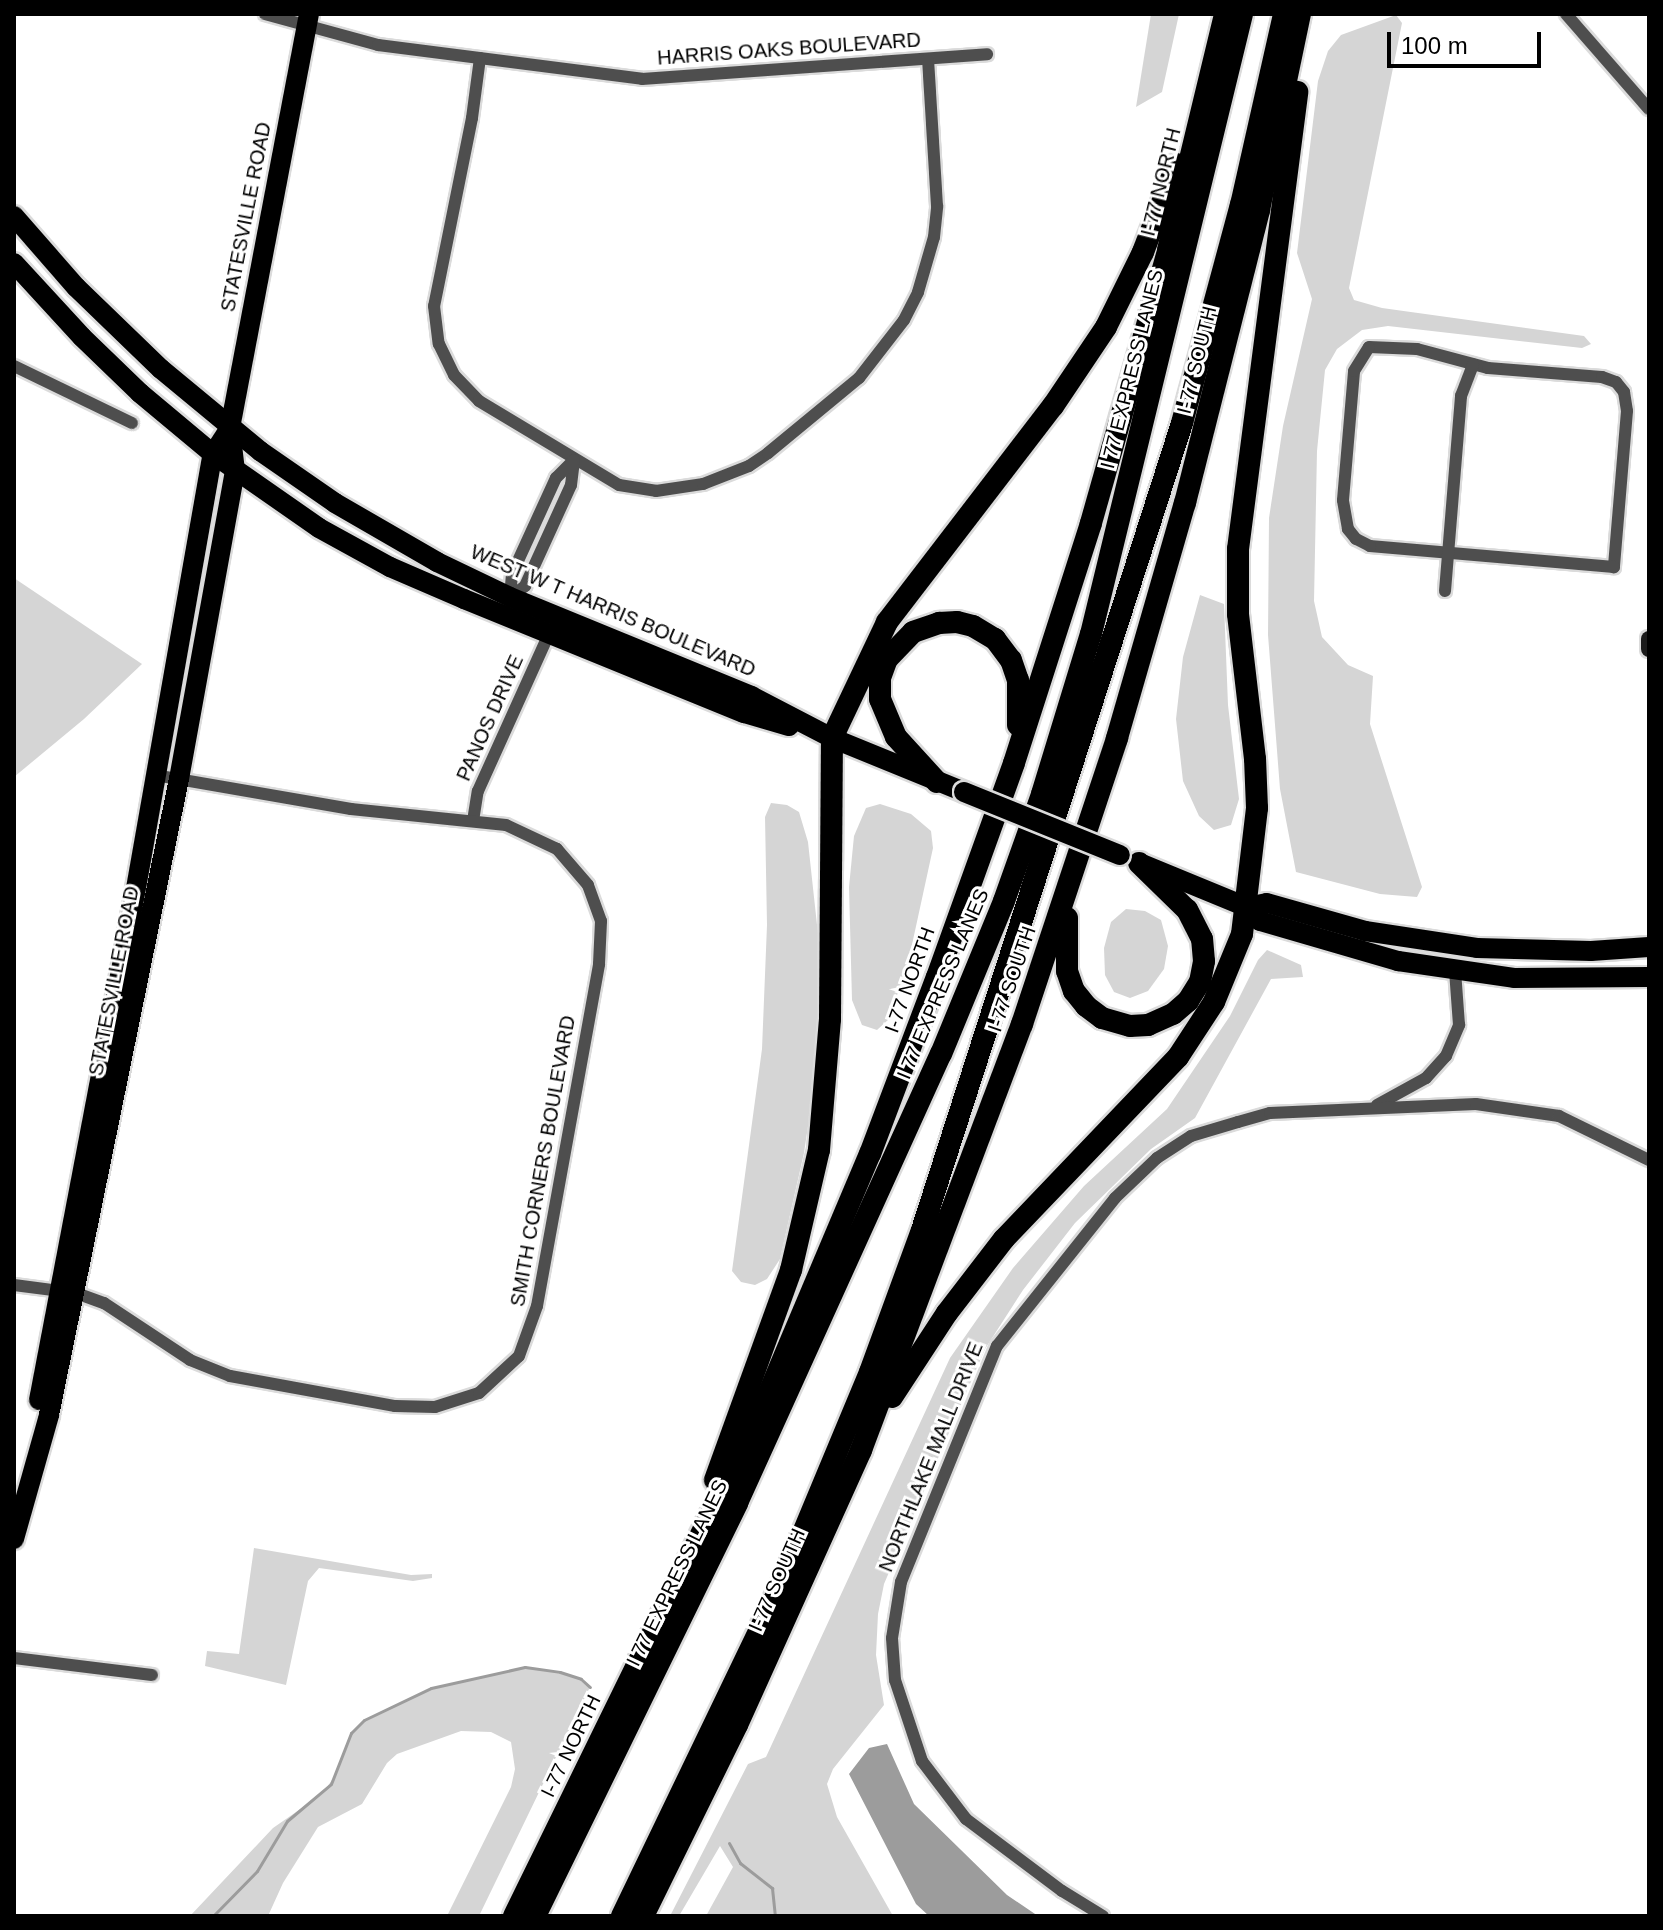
<!DOCTYPE html>
<style>
body{margin:0}
#map{position:relative;width:1663px;height:1930px;overflow:hidden;background:#fff;font-family:Arial,sans-serif}
div>[style]{position:absolute}
[style*='--x']{left:calc(var(--x)*1px);top:calc(var(--y)*1px);width:calc(var(--w)*1px);rotate:calc(var(--a)*1deg)}
.green>*{inset:0;background:#d5d5d5}
.water>*{inset:0;background:#9c9c9c}
.stream>*{height:3px;margin:-1.5px;padding:0 1.5px;transform-origin:1.5px;border-radius:1.5px;background:#9c9c9c}
.roads{filter:drop-shadow(2px 0 #dbdbdb) drop-shadow(-2px 0 #dbdbdb) drop-shadow(0 2px #dbdbdb) drop-shadow(0 -2px #dbdbdb)}
.street>*{height:12px;margin:-6px;padding:0 6px;transform-origin:6px;border-radius:6px;background:#4e4e4e}
.secondary>*{height:16px;margin:-8px;padding:0 8px;transform-origin:8px;border-radius:8px;background:#1b1b1b}
.primary>*{height:20px;margin:-10px;padding:0 10px;transform-origin:10px;border-radius:10px;background:#000}
.highway>*{height:22px;margin:-11px;padding:0 11px;transform-origin:11px;border-radius:11px;background:#000}
.bridges{filter:drop-shadow(2px 0 #dbdbdb) drop-shadow(-2px 0 #dbdbdb) drop-shadow(0 2px #dbdbdb) drop-shadow(0 -2px #dbdbdb)}
.primary-bridge>*{height:20px;margin:-10px;padding:0 10px;transform-origin:10px;border-radius:10px;background:#000}
span{translate:-50% -50%;white-space:nowrap;text-align:center;line-height:1.15;-webkit-text-stroke:6px #fff;paint-order:stroke}
.street-label{font-size:20px;color:#000}
.frame{position:absolute;inset:0;border:16px solid #000;pointer-events:none}
.scale{position:absolute;left:1387px;top:32px;width:154px;height:36px;box-sizing:border-box;border:4px solid #000;border-top:0;padding-left:10px;font-size:24px;line-height:28px;white-space:nowrap;color:#000;-webkit-text-stroke:6px #fff;paint-order:stroke}
</style>
<div id="map">
<div class="green">
<i style="clip-path:polygon(1151px 14px,1179px 14px,1162px 92px,1136px 107px)"></i>
<i style="clip-path:polygon(1396px 15px,1402px 23px,1349px 288px,1354px 300px,1382px 308px,1584px 336px,1591px 344px,1582px 348px,1388px 326px,1362px 330px,1337px 349px,1325px 370px,1317px 451px,1314px 601px,1322px 637px,1348px 665px,1373px 676px,1370px 724px,1422px 887px,1417px 897px,1380px 894px,1296px 872px,1280px 789px,1268px 635px,1269px 518px,1283px 426px,1312px 299px,1297px 253px,1318px 81px,1328px 51px,1341px 35px)"></i>
<i style="clip-path:polygon(14px 578px,142px 664px,84px 719px,14px 777px)"></i>
<i style="clip-path:polygon(1200px 595px,1224px 604px,1228px 705px,1239px 799px,1231px 825px,1214px 830px,1199px 816px,1183px 781px,1176px 719px,1183px 657px)"></i>
<i style="clip-path:polygon(771px 803px,787px 805px,799px 812px,808px 842px,818px 934px,817px 1066px,804px 1153px,780px 1259px,767px 1279px,755px 1285px,741px 1282px,732px 1271px,762px 1049px,767px 925px,765px 817px)"></i>
<i style="clip-path:polygon(880px 804px,911px 814px,931px 831px,933px 848px,908px 963px,889px 1019px,877px 1030px,862px 1025px,852px 1000px,849px 887px,854px 836px,866px 808px)"></i>
<i style="clip-path:polygon(1126px 909px,1145px 911px,1161px 920px,1168px 946px,1164px 969px,1148px 991px,1130px 998px,1114px 992px,1105px 975px,1104px 948px,1111px 922px)"></i>
<i style="clip-path:polygon(1267px 950px,1301px 965px,1303px 977px,1271px 979px,1195px 1118px,1151px 1149px,1075px 1223px,1023px 1290px,985px 1349px,884px 1584px,878px 1614px,876px 1655px,884px 1705px,833px 1769px,827px 1784px,837px 1817px,893px 1916px,706px 1916px,733px 1867px,720px 1846px,679px 1916px,670px 1916px,748px 1764px,766px 1757px,950px 1358px,1013px 1268px,1084px 1186px,1167px 1109px,1230px 1016px,1258px 960px)"></i>
<i style="clip-path:polygon(254px 1548px,411px 1575px,432px 1574px,432px 1578px,413px 1581px,319px 1568px,308px 1581px,286px 1685px,205px 1666px,207px 1651px,239px 1654px)"></i>
<i style="clip-path:polygon(525px 1667px,560px 1672px,581px 1679px,590px 1687px,479px 1916px,447px 1916px,511px 1787px,515px 1769px,511px 1742px,491px 1732px,461px 1731px,397px 1754px,387px 1763px,362px 1804px,318px 1827px,283px 1883px,268px 1916px,190px 1916px,273px 1828px,322px 1794px,337px 1773px,351px 1733px,364px 1720px,431px 1688px)"></i>
</div>
<div class="water">
<i style="clip-path:polygon(887px 1744px,914px 1804px,1007px 1895px,1038px 1916px,929px 1916px,916px 1904px,849px 1774px,869px 1748px)"></i>
</div>
<div class="stream">
<i style="--x:729;--y:1843;--w:23;--a:61"></i>
<i style="--x:740;--y:1863;--w:41;--a:38"></i>
<i style="--x:772;--y:1888;--w:28;--a:84"></i>
<i style="--x:213;--y:1916;--w:63;--a:-45.6"></i>
<i style="--x:257;--y:1871;--w:58;--a:-59"></i>
<i style="--x:287;--y:1821;--w:57;--a:-40.1"></i>
<i style="--x:331;--y:1784;--w:55;--a:-68.6"></i>
<i style="--x:351;--y:1733;--w:18;--a:-45"></i>
<i style="--x:364;--y:1720;--w:74;--a:-25.5"></i>
<i style="--x:431;--y:1688;--w:96;--a:-12.6"></i>
<i style="--x:525;--y:1667;--w:35;--a:8"></i>
<i style="--x:560;--y:1672;--w:22;--a:18"></i>
<i style="--x:581;--y:1679;--w:12;--a:42"></i>
</div>
<div class="roads">
<div class="street">
<i style="--x:265;--y:14;--w:117;--a:15.3"></i>
<i style="--x:378;--y:45;--w:266;--a:7.3"></i>
<i style="--x:642;--y:79;--w:346;--a:-4.1"></i>
<i style="--x:1566;--y:14;--w:126;--a:48.9"></i>
<i style="--x:480;--y:58;--w:61;--a:97.6"></i>
<i style="--x:472;--y:118;--w:192;--a:101.4"></i>
<i style="--x:434;--y:306;--w:38;--a:83"></i>
<i style="--x:439;--y:344;--w:34;--a:64"></i>
<i style="--x:454;--y:375;--w:36;--a:46"></i>
<i style="--x:479;--y:401;--w:163;--a:31"></i>
<i style="--x:619;--y:485;--w:37;--a:9"></i>
<i style="--x:656;--y:491;--w:48;--a:-8.5"></i>
<i style="--x:703;--y:484;--w:49;--a:-21.4"></i>
<i style="--x:749;--y:466;--w:23;--a:-34"></i>
<i style="--x:768;--y:453;--w:118;--a:-39.5"></i>
<i style="--x:859;--y:378;--w:73;--a:-52.2"></i>
<i style="--x:904;--y:320;--w:31;--a:-63"></i>
<i style="--x:918;--y:292;--w:57;--a:-73.8"></i>
<i style="--x:934;--y:237;--w:31;--a:-84"></i>
<i style="--x:937;--y:206;--w:147;--a:-93.5"></i>
<i style="--x:1369;--y:347;--w:48;--a:2.4"></i>
<i style="--x:1417;--y:349;--w:73;--a:15"></i>
<i style="--x:1488;--y:368;--w:114;--a:4.5"></i>
<i style="--x:1602;--y:377;--w:15;--a:20"></i>
<i style="--x:1616;--y:382;--w:13;--a:51"></i>
<i style="--x:1624;--y:392;--w:19;--a:81"></i>
<i style="--x:1627;--y:411;--w:157;--a:94.8"></i>
<i style="--x:1614;--y:567;--w:245;--a:-175.1"></i>
<i style="--x:1370;--y:546;--w:16;--a:-153"></i>
<i style="--x:1356;--y:539;--w:13;--a:-129"></i>
<i style="--x:1348;--y:529;--w:29;--a:-100"></i>
<i style="--x:1343;--y:500;--w:129;--a:-85.1"></i>
<i style="--x:1354;--y:371;--w:28;--a:-58"></i>
<i style="--x:14;--y:366;--w:131;--a:25.8"></i>
<i style="--x:1445;--y:591;--w:196;--a:-85.3"></i>
<i style="--x:1461;--y:396;--w:34;--a:-69"></i>
<i style="--x:510;--y:597;--w:19;--a:-36"></i>
<i style="--x:525;--y:586;--w:111;--a:-65.5"></i>
<i style="--x:571;--y:485;--w:25;--a:-83"></i>
<i style="--x:510;--y:597;--w:23;--a:-85"></i>
<i style="--x:512;--y:574;--w:106;--a:-65.4"></i>
<i style="--x:556;--y:478;--w:25;--a:-45"></i>
<i style="--x:473;--y:821;--w:30;--a:-81"></i>
<i style="--x:478;--y:791;--w:172;--a:-65.7"></i>
<i style="--x:1377;--y:1105;--w:56;--a:-28.9"></i>
<i style="--x:1426;--y:1078;--w:30;--a:-48"></i>
<i style="--x:1446;--y:1056;--w:34;--a:-67"></i>
<i style="--x:1459;--y:1025;--w:54;--a:-94.2"></i>
<i style="--x:14;--y:1285;--w:63;--a:7.4"></i>
<i style="--x:76;--y:1293;--w:30;--a:20"></i>
<i style="--x:104;--y:1303;--w:103;--a:33.5"></i>
<i style="--x:190;--y:1360;--w:43;--a:21.8"></i>
<i style="--x:230;--y:1376;--w:168;--a:10.3"></i>
<i style="--x:395;--y:1406;--w:40;--a:1.4"></i>
<i style="--x:435;--y:1407;--w:46;--a:-17.7"></i>
<i style="--x:479;--y:1393;--w:54;--a:-42.8"></i>
<i style="--x:519;--y:1356;--w:53;--a:-70.2"></i>
<i style="--x:537;--y:1306;--w:348;--a:-79.7"></i>
<i style="--x:599;--y:964;--w:43;--a:-87.3"></i>
<i style="--x:601;--y:921;--w:38;--a:-110"></i>
<i style="--x:588;--y:885;--w:48;--a:-130.7"></i>
<i style="--x:557;--y:849;--w:56;--a:-154.8"></i>
<i style="--x:506;--y:825;--w:156;--a:-174.1"></i>
<i style="--x:351;--y:809;--w:200;--a:-170.2"></i>
<i style="--x:14;--y:1658;--w:139;--a:7"></i>
<i style="--x:1103;--y:1916;--w:48;--a:-148.6"></i>
<i style="--x:1062;--y:1891;--w:120;--a:-143.1"></i>
<i style="--x:966;--y:1819;--w:73;--a:-127.2"></i>
<i style="--x:922;--y:1761;--w:85;--a:-108.4"></i>
<i style="--x:895;--y:1680;--w:42;--a:-94.1"></i>
<i style="--x:892;--y:1638;--w:57;--a:-80.9"></i>
<i style="--x:901;--y:1582;--w:255;--a:-67.9"></i>
<i style="--x:997;--y:1346;--w:189;--a:-51.4"></i>
<i style="--x:1115;--y:1198;--w:58;--a:-43.6"></i>
<i style="--x:1157;--y:1158;--w:40;--a:-32.9"></i>
<i style="--x:1191;--y:1136;--w:49;--a:-16.6"></i>
<i style="--x:1238;--y:1122;--w:33;--a:-16"></i>
<i style="--x:1270;--y:1113;--w:206;--a:-2.5"></i>
<i style="--x:1476;--y:1104;--w:84;--a:8.2"></i>
<i style="--x:1559;--y:1116;--w:100;--a:26.1"></i>
</div>
<div class="secondary">
<i style="--x:1649;--y:639;--w:10;--a:90"></i>
</div>
<div class="primary">
<i style="--x:14;--y:216;--w:94;--a:48.9"></i>
<i style="--x:76;--y:287;--w:118;--a:44"></i>
<i style="--x:161;--y:369;--w:129;--a:39.6"></i>
<i style="--x:260;--y:451;--w:91;--a:34.7"></i>
<i style="--x:335;--y:503;--w:118;--a:30"></i>
<i style="--x:437;--y:562;--w:81;--a:25.6"></i>
<i style="--x:510;--y:597;--w:261;--a:22.3"></i>
<i style="--x:751;--y:696;--w:91;--a:27.4"></i>
<i style="--x:832;--y:738;--w:143;--a:22.2"></i>
<i style="--x:14;--y:263;--w:100;--a:47.4"></i>
<i style="--x:82;--y:337;--w:81;--a:44"></i>
<i style="--x:140;--y:393;--w:95;--a:39.9"></i>
<i style="--x:213;--y:454;--w:129;--a:34.9"></i>
<i style="--x:319;--y:528;--w:81;--a:28.8"></i>
<i style="--x:390;--y:567;--w:81;--a:23.4"></i>
<i style="--x:464;--y:599;--w:302;--a:22.2"></i>
<i style="--x:744;--y:713;--w:47;--a:16.1"></i>
<i style="--x:1142;--y:864;--w:113;--a:22.3"></i>
<i style="--x:1247;--y:907;--w:19;--a:47"></i>
<i style="--x:1260;--y:921;--w:144;--a:16.2"></i>
<i style="--x:1398;--y:961;--w:117;--a:8.3"></i>
<i style="--x:1514;--y:978;--w:135;--a:-0.4"></i>
<i style="--x:1247;--y:907;--w:20;--a:-11"></i>
<i style="--x:1267;--y:903;--w:102;--a:15.9"></i>
<i style="--x:1365;--y:931;--w:113;--a:8.6"></i>
<i style="--x:1477;--y:948;--w:114;--a:1.5"></i>
<i style="--x:1591;--y:951;--w:58;--a:-3.9"></i>
<i style="--x:39;--y:1400;--w:481;--a:-79.2"></i>
<i style="--x:129;--y:928;--w:481;--a:-80"></i>
<i style="--x:213;--y:454;--w:31;--a:-57"></i>
<i style="--x:14;--y:1539;--w:129;--a:-74.2"></i>
<i style="--x:49;--y:1415;--w:649;--a:-78.45"></i>
<i style="--x:179;--y:779;--w:313;--a:-79.7"></i>
<i style="--x:235;--y:471;--w:43;--a:-96.6"></i>
<i style="--x:230;--y:428;--w:421;--a:-79.2"></i>
</div>
<div class="highway">
<i style="--x:937;--y:782;--w:61;--a:-132.3"></i>
<i style="--x:896;--y:737;--w:41;--a:-112.8"></i>
<i style="--x:880;--y:699;--w:21;--a:-90"></i>
<i style="--x:880;--y:678;--w:20;--a:-70"></i>
<i style="--x:887;--y:659;--w:37;--a:-46"></i>
<i style="--x:913;--y:632;--w:28;--a:-19"></i>
<i style="--x:939;--y:623;--w:18;--a:-3"></i>
<i style="--x:957;--y:622;--w:16;--a:14"></i>
<i style="--x:973;--y:626;--w:26;--a:31"></i>
<i style="--x:995;--y:639;--w:26;--a:53"></i>
<i style="--x:1011;--y:660;--w:21;--a:71"></i>
<i style="--x:1018;--y:680;--w:45;--a:90"></i>
<i style="--x:1067;--y:918;--w:53;--a:90"></i>
<i style="--x:1067;--y:971;--w:21;--a:71"></i>
<i style="--x:1074;--y:991;--w:19;--a:51"></i>
<i style="--x:1086;--y:1006;--w:20;--a:37"></i>
<i style="--x:1102;--y:1018;--w:29;--a:16"></i>
<i style="--x:1130;--y:1026;--w:18;--a:-3"></i>
<i style="--x:1148;--y:1025;--w:27;--a:-24"></i>
<i style="--x:1173;--y:1014;--w:20;--a:-41"></i>
<i style="--x:1188;--y:1001;--w:22;--a:-58"></i>
<i style="--x:1200;--y:982;--w:21;--a:-79"></i>
<i style="--x:1204;--y:961;--w:22;--a:-95"></i>
<i style="--x:1202;--y:939;--w:33;--a:-117"></i>
<i style="--x:1187;--y:910;--w:67;--a:-135.6"></i>
<i style="--x:892;--y:1397;--w:100;--a:-56.8"></i>
<i style="--x:947;--y:1313;--w:93;--a:-52.4"></i>
<i style="--x:1004;--y:1239;--w:252;--a:-46.3"></i>
<i style="--x:1178;--y:1057;--w:66;--a:-56.8"></i>
<i style="--x:1214;--y:1002;--w:74;--a:-67.6"></i>
<i style="--x:1242;--y:934;--w:127;--a:-83.2"></i>
<i style="--x:1257;--y:808;--w:49;--a:-92.3"></i>
<i style="--x:1255;--y:759;--w:146;--a:-96.7"></i>
<i style="--x:1238;--y:614;--w:65;--a:-90"></i>
<i style="--x:1238;--y:549;--w:461;--a:-82.6"></i>
<i style="--x:715;--y:1480;--w:223;--a:-70.1"></i>
<i style="--x:791;--y:1270;--w:123;--a:-76.9"></i>
<i style="--x:819;--y:1150;--w:131;--a:-85.2"></i>
<i style="--x:830;--y:1019;--w:281;--a:-89.6"></i>
<i style="--x:832;--y:738;--w:128;--a:-64.6"></i>
<i style="--x:887;--y:622;--w:272;--a:-52.5"></i>
<i style="--x:1053;--y:406;--w:95;--a:-56.1"></i>
<i style="--x:1106;--y:327;--w:84;--a:-63.7"></i>
<i style="--x:1143;--y:252;--w:94;--a:-68.9"></i>
<i style="--x:514;--y:1916;--w:559;--a:-63.89"></i>
<i style="--x:760;--y:1414;--w:282;--a:-67.1"></i>
<i style="--x:870;--y:1154;--w:189;--a:-69.3"></i>
<i style="--x:937;--y:977;--w:227;--a:-70.2"></i>
<i style="--x:1014;--y:763;--w:252;--a:-72.2"></i>
<i style="--x:1091;--y:523;--w:284;--a:-74.2"></i>
<i style="--x:1168;--y:250;--w:243;--a:-76.4"></i>
<i style="--x:535;--y:1916;--w:460;--a:-63.9"></i>
<i style="--x:737;--y:1503;--w:493;--a:-65.6"></i>
<i style="--x:941;--y:1054;--w:165;--a:-67.6"></i>
<i style="--x:1004;--y:901;--w:114;--a:-70.4"></i>
<i style="--x:1042;--y:794;--w:167;--a:-73"></i>
<i style="--x:1091;--y:634;--w:638;--a:-76.31"></i>
<i style="--x:622;--y:1916;--w:372;--a:-64.3"></i>
<i style="--x:783;--y:1581;--w:226;--a:-67.4"></i>
<i style="--x:870;--y:1372;--w:151;--a:-69.9"></i>
<i style="--x:922;--y:1230;--w:848;--a:-72.14"></i>
<i style="--x:1182;--y:423;--w:226;--a:-74.9"></i>
<i style="--x:1241;--y:205;--w:196;--a:-77.3"></i>
<i style="--x:643;--y:1916;--w:213;--a:-63.8"></i>
<i style="--x:737;--y:1725;--w:302;--a:-65.7"></i>
<i style="--x:861;--y:1450;--w:455;--a:-69.3"></i>
<i style="--x:1022;--y:1024;--w:301;--a:-71.6"></i>
<i style="--x:1117;--y:738;--w:245;--a:-73.9"></i>
<i style="--x:1185;--y:503;--w:302;--a:-75.8"></i>
<i style="--x:1259;--y:210;--w:200;--a:-78.2"></i>
</div>
</div>
<div class="bridges">
<div class="primary-bridge">
<i style="--x:964;--y:792;--w:168;--a:22"></i>
</div>
</div>
<div class="street-label">
<span style="left:789px;top:49px;rotate:-4deg">HARRIS OAKS BOULEVARD</span>
<span style="left:1161px;top:182px;rotate:-76deg">I-77 NORTH</span>
<span style="left:246px;top:217px;rotate:-79deg">STATESVILLE ROAD</span>
<span style="left:1197px;top:360px;rotate:-76deg">I-77 SOUTH</span>
<span style="left:1132px;top:369px;rotate:-76deg">I 77 EXPRESS LANES</span>
<span style="left:613px;top:611px;rotate:23deg">WEST W T HARRIS BOULEVARD</span>
<span style="left:490px;top:718px;rotate:-66deg">PANOS DRIVE</span>
<span style="left:1012px;top:979px;rotate:-71deg">I-77 SOUTH</span>
<span style="left:910px;top:980px;rotate:-70deg">I-77 NORTH</span>
<span style="left:114px;top:981px;rotate:-79deg">STATESVILLE ROAD</span>
<span style="left:943px;top:984px;rotate:-67deg">I 77 EXPRESS LANES</span>
<span style="left:543px;top:1161px;rotate:-80deg">SMITH CORNERS BOULEVARD</span>
<span style="left:931px;top:1457px;rotate:-68deg">NORTHLAKE MALL DRIVE</span>
<span style="left:677px;top:1573px;rotate:-64deg">I 77 EXPRESS LANES</span>
<span style="left:777px;top:1580px;rotate:-66deg">I-77 SOUTH</span>
<span style="left:571px;top:1746px;rotate:-64deg">I-77 NORTH</span>
</div>
<div class="frame"></div>
<div class="scale">100 m</div>
</div>
